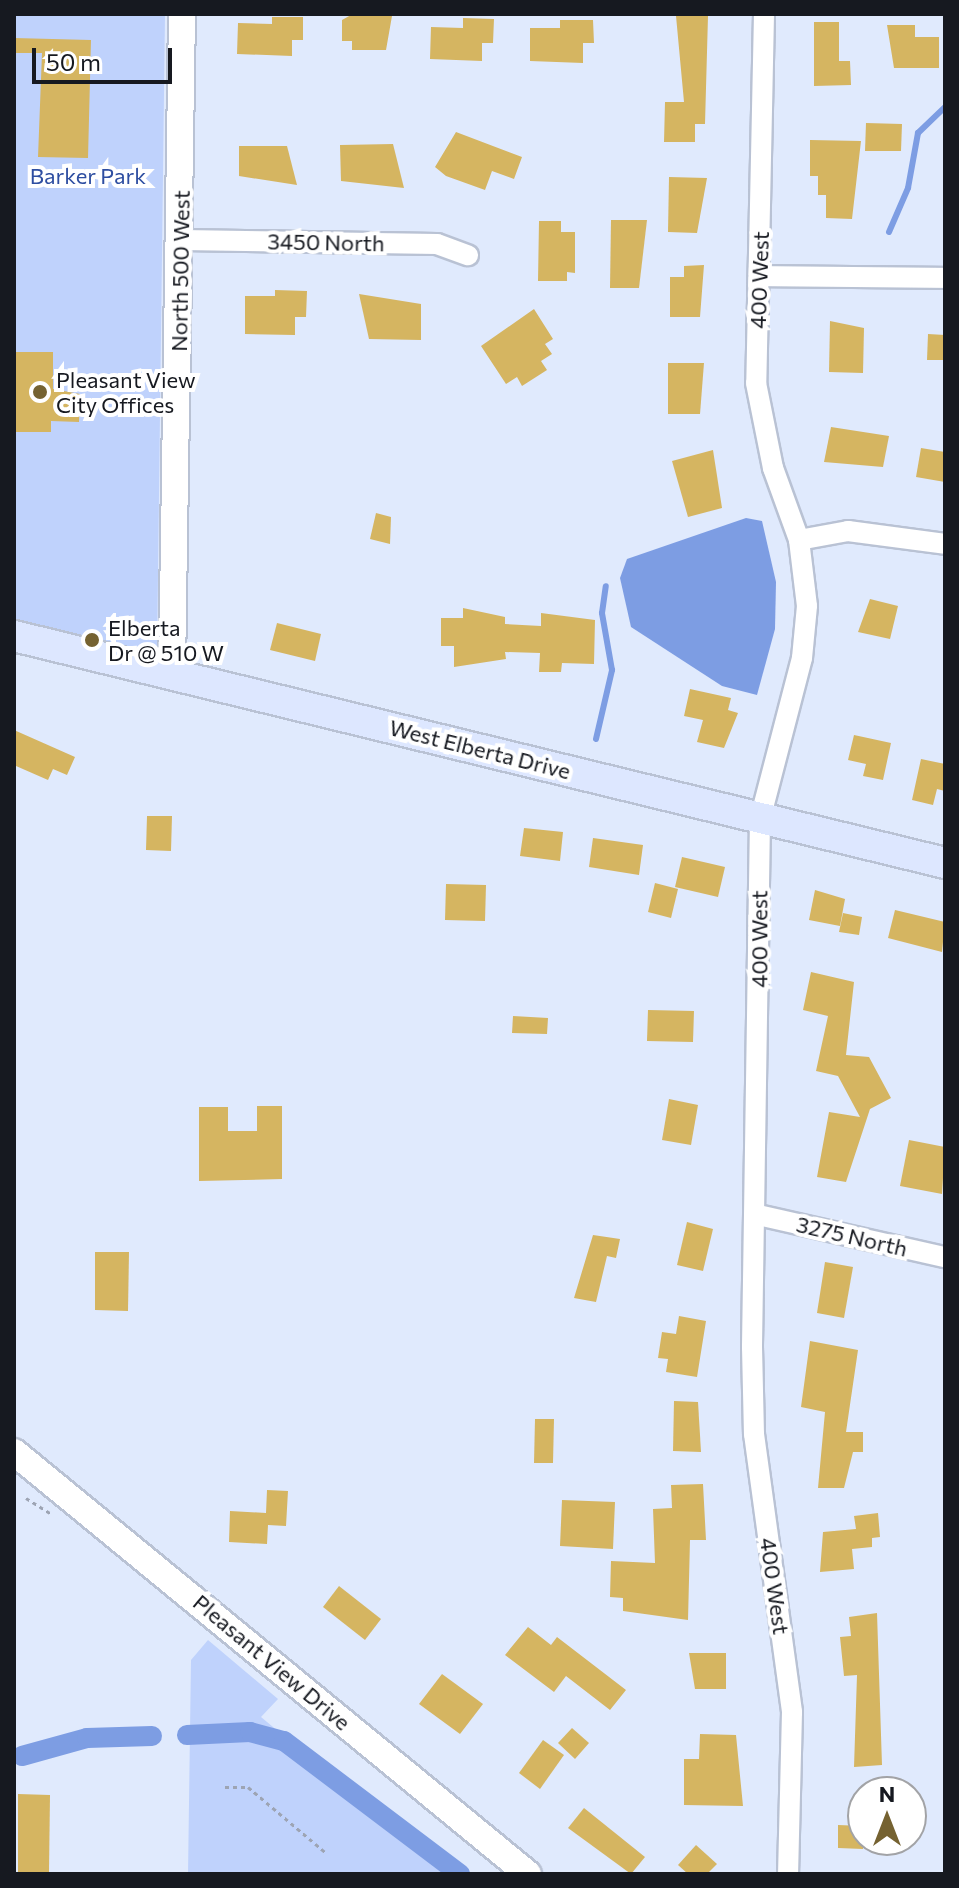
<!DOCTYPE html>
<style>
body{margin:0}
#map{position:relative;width:959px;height:1888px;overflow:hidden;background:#e0eafd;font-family:Commissioner,sans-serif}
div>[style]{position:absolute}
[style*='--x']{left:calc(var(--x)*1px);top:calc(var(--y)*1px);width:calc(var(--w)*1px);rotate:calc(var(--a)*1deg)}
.green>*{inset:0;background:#bfd2fc}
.water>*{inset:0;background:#7d9de3}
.stream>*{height:6px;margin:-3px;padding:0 3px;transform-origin:3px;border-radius:3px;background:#7d9de3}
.canal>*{height:20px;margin:-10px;padding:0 10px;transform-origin:10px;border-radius:10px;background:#7d9de3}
.building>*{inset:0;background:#d5b561}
.path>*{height:3px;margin-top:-1.5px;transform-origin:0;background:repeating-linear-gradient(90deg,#9da4b3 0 4px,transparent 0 8px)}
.roads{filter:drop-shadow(2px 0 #b9c2d4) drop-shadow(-2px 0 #b9c2d4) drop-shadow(0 2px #b9c2d4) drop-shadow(0 -2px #b9c2d4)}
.minor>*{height:20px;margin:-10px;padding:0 10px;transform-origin:10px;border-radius:10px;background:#fff}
.tertiary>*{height:26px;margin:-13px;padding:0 13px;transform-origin:13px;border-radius:13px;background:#fff}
.secondary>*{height:30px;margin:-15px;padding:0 15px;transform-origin:15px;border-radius:15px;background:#dde7ff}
.dots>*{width:22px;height:22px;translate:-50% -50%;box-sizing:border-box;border:4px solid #fff;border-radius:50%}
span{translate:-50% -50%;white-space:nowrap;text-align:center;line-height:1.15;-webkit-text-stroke:8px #fff;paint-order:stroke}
.park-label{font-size:22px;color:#2e4ea1}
.street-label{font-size:22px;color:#161920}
.poi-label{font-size:22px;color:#161920}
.left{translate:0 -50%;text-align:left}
.frame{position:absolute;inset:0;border:16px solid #161920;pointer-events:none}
.north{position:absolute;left:847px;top:1776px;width:80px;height:80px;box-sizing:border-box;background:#fff;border:2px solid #a2a3a6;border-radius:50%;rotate:0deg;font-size:22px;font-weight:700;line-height:32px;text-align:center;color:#161920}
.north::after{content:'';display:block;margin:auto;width:28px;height:36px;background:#756231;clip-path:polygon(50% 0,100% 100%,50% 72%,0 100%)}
.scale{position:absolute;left:32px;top:48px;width:140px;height:36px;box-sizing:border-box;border:4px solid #161920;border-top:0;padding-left:10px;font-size:24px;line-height:28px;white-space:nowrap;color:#161920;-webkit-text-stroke:6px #fff;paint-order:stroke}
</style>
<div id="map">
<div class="green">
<i style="clip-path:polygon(14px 14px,165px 14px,157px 655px,14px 622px)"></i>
<i style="clip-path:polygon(208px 1640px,278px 1699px,261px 1717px,450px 1874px,188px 1874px,191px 1660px)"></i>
</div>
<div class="water">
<i style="clip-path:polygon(746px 518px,762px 521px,776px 582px,775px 629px,757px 695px,722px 686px,631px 627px,620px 578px,627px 559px)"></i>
</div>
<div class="stream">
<i style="--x:889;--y:232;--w:48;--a:-66.6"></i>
<i style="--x:908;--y:188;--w:56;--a:-79.7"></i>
<i style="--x:918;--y:133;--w:37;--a:-44"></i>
<i style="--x:596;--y:739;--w:71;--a:-76.9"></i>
<i style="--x:612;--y:670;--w:58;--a:-100"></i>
<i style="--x:602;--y:613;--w:27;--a:-82"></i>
</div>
<div class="canal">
<i style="--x:187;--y:1735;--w:63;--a:-2.7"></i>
<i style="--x:250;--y:1732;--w:35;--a:15"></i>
<i style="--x:284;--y:1741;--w:221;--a:37.1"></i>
<i style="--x:22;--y:1756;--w:67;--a:-15.5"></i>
<i style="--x:87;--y:1738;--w:65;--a:-1.8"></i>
</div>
<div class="building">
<i style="clip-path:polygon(351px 15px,392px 16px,386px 50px,352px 50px,352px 41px,342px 41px,342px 20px)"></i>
<i style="clip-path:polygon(676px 16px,708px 16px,705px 124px,695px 124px,695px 142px,664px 142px,665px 102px,684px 102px)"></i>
<i style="clip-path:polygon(272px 17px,303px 17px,303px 40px,292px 40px,292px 56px,237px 54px,238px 23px,272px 24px)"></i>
<i style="clip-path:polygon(463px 18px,494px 19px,493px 43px,482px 43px,482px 61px,430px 59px,431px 27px,463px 28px)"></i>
<i style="clip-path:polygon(560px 20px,593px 20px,594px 43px,583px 43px,583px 63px,530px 61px,530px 28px,560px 28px)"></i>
<i style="clip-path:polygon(814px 22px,839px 22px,839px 61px,850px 61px,851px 85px,814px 86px)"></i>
<i style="clip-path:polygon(887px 25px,915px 25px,915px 37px,939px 37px,939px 68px,894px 68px)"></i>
<i style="clip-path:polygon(14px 38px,91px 40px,88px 158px,38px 157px,42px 53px,14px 53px)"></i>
<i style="clip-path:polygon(866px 123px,902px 124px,901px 151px,865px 151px)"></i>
<i style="clip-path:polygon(456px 132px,522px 157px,514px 179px,492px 171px,485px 190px,446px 176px,435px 167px)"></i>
<i style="clip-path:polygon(810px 140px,861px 141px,852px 219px,826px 218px,826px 195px,818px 195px,818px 176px,810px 176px)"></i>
<i style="clip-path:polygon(393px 144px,404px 188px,341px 181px,340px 145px)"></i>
<i style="clip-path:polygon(239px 146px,287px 146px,297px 185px,239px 176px)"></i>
<i style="clip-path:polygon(669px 177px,707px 178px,697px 233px,668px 232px)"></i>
<i style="clip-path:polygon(611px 220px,647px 220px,639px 288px,610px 288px)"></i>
<i style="clip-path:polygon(539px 221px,561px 221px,561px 232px,575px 232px,575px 273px,567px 272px,567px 281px,538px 281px)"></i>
<i style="clip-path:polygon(704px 265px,700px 317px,670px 317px,670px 277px,684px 277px,684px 266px)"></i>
<i style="clip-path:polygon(275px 290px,307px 291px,306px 317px,295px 317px,295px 335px,245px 334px,245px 296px,275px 296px)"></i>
<i style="clip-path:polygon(359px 294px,421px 304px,421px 340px,369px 339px)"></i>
<i style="clip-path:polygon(534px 309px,553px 339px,545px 344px,552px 354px,541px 361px,547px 370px,522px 386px,517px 377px,506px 384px,481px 346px)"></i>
<i style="clip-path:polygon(830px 321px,864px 328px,863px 373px,829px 372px)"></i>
<i style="clip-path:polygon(928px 334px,945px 335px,945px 360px,927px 360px)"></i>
<i style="clip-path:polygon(14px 352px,53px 352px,53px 389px,80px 394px,79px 422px,51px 421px,51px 432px,14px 432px)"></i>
<i style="clip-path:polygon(668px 363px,704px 363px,700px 414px,668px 414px)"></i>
<i style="clip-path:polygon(831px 427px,889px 436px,883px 467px,824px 462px)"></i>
<i style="clip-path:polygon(921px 448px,945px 452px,945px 482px,916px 477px)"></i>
<i style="clip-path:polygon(713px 450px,722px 508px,688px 517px,672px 461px)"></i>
<i style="clip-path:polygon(376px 513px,391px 517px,390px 544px,370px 539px)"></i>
<i style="clip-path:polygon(870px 599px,898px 606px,890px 639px,858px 632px)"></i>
<i style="clip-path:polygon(463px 608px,505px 617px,505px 624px,541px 626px,541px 613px,595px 620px,594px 664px,562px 663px,561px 672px,539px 672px,540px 653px,505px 652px,506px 659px,454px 667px,454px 646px,441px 646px,441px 618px,463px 618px)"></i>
<i style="clip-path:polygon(277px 623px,321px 634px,315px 661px,270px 650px)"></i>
<i style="clip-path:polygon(690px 689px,731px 698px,728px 710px,738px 713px,724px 748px,697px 742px,703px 720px,684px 716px)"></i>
<i style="clip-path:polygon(14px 730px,75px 757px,67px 775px,53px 769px,48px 780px,16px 766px)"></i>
<i style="clip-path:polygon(854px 735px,891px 743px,883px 780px,863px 776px,866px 764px,848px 760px)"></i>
<i style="clip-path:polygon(921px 759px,945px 764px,945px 791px,937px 789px,933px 805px,912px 800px)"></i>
<i style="clip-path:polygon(147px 816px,172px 816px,171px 851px,146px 850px)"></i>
<i style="clip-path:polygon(524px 828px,563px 832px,560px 861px,520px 856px)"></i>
<i style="clip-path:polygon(593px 838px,643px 845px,639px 875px,589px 867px)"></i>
<i style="clip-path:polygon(682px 857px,725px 867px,718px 897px,675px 887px)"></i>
<i style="clip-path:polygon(655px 883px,678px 889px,671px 918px,648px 912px)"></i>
<i style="clip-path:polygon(446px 884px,486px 885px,485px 921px,445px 920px)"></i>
<i style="clip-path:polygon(815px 890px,845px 899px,840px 926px,809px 920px)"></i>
<i style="clip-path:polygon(895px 910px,945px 922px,942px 952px,888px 938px)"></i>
<i style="clip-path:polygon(843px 913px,862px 917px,859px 935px,839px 932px)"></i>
<i style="clip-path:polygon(811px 972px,854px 982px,846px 1055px,869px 1057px,891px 1098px,870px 1109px,846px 1182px,817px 1177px,829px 1112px,860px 1117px,838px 1076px,816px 1071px,828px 1016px,803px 1010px)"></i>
<i style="clip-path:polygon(648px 1010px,694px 1011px,693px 1042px,647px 1041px)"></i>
<i style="clip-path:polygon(513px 1016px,548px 1018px,547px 1034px,512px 1033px)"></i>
<i style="clip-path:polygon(669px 1099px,698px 1105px,691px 1145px,662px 1140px)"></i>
<i style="clip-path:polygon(257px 1106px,282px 1106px,282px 1179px,199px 1181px,199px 1107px,228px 1107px,228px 1131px,257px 1131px)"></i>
<i style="clip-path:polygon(909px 1140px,945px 1147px,942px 1194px,900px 1186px)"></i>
<i style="clip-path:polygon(687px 1222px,713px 1229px,703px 1271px,677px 1265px)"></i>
<i style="clip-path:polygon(593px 1235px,620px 1239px,616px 1258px,607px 1256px,596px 1302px,574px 1298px)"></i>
<i style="clip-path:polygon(95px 1252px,129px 1252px,128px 1311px,95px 1310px)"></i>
<i style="clip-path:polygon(825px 1262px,853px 1267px,844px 1318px,817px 1313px)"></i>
<i style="clip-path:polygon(679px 1316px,706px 1321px,697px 1377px,666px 1372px,668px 1359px,658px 1358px,662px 1332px,676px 1334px)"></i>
<i style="clip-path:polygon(810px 1341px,858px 1350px,846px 1432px,863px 1432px,863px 1452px,853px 1452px,844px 1488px,818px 1488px,825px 1412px,801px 1407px)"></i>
<i style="clip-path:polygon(674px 1401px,698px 1402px,701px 1452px,673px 1451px)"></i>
<i style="clip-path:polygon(535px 1419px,554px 1419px,553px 1463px,534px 1463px)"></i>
<i style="clip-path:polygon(703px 1484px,706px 1540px,690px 1540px,688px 1620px,623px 1611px,623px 1598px,610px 1597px,611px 1561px,655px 1563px,653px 1509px,672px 1508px,671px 1485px)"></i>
<i style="clip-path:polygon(267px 1490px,288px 1491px,286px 1526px,268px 1525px,267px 1544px,229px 1542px,230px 1511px,266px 1513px)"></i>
<i style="clip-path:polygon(562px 1500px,615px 1502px,613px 1549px,560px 1546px)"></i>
<i style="clip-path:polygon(878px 1513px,880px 1537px,872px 1538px,872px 1547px,852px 1549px,854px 1569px,820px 1572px,823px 1532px,856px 1529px,854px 1516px)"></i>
<i style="clip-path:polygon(339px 1586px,381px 1619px,365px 1640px,323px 1607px)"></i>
<i style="clip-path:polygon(877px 1613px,882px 1765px,854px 1767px,857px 1675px,844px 1676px,840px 1637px,851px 1636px,849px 1617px)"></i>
<i style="clip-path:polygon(528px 1627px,551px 1645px,557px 1637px,626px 1690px,610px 1710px,566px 1676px,554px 1692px,505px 1655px)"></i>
<i style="clip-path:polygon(689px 1653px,726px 1653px,726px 1689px,695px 1689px)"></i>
<i style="clip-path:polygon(442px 1674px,483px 1704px,460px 1734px,419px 1704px)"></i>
<i style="clip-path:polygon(572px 1728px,589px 1743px,575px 1759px,558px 1743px)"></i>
<i style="clip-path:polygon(700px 1734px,736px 1735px,743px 1806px,684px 1805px,684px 1759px,699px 1759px)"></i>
<i style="clip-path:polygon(543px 1740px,564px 1755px,540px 1789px,519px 1773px)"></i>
<i style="clip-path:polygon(18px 1794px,50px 1795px,49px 1872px,18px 1874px)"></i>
<i style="clip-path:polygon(584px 1808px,645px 1857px,631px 1874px,568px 1828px)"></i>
<i style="clip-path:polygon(838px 1825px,863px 1826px,863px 1849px,838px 1848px)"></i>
<i style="clip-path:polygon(696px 1845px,717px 1864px,707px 1874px,688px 1874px,678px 1865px)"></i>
</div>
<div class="path">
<i style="--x:26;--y:1498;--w:31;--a:32"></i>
<i style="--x:225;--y:1787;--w:23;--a:0"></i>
<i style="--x:248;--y:1787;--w:101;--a:40.2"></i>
</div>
<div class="roads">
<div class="minor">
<i style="--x:764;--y:14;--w:369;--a:91.2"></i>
<i style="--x:756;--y:383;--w:87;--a:78.7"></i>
<i style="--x:773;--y:468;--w:77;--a:70.1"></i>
<i style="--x:799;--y:540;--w:66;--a:83.1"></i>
<i style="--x:807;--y:606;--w:52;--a:95.5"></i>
<i style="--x:802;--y:658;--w:166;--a:104.6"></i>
<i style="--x:760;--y:819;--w:528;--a:90.87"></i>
<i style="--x:752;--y:1347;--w:87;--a:88.7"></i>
<i style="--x:754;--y:1434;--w:281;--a:82.2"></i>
<i style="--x:792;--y:1712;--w:162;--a:91.4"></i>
<i style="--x:182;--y:240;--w:255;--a:0.9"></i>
<i style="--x:437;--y:244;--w:33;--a:20"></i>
<i style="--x:760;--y:276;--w:185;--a:0.6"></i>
<i style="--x:799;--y:540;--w:50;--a:-10.4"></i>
<i style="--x:848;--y:531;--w:98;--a:7.6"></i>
<i style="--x:758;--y:1215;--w:192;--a:12.7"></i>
</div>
<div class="tertiary">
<i style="--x:172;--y:671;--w:657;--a:-89.13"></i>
<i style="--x:14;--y:1452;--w:665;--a:39.39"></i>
</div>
<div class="secondary">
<i style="--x:14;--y:636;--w:958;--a:13.7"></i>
</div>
</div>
<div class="dots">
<i style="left:40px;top:392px;background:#756231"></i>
<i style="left:92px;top:640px;background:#756231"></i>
</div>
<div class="park-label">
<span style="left:88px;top:176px">Barker Park</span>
</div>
<div class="street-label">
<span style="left:326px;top:242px;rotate:1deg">3450 North</span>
<span style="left:180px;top:271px;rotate:-89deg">North 500 West</span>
<span style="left:759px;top:280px;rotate:-88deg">400 West</span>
<span style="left:480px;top:749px;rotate:14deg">West Elberta Drive</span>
<span style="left:759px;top:939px;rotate:-90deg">400 West</span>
<span style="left:852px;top:1236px;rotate:13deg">3275 North</span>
<span style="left:775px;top:1586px;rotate:82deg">400 West</span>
<span style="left:272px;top:1662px;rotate:40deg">Pleasant View Drive</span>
</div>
<div class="poi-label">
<span class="left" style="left:56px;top:392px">Pleasant View<br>City Offices</span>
<span class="left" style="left:108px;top:640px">Elberta<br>Dr @ 510 W</span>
</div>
<div class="frame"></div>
<div class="north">N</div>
<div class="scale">50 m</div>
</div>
